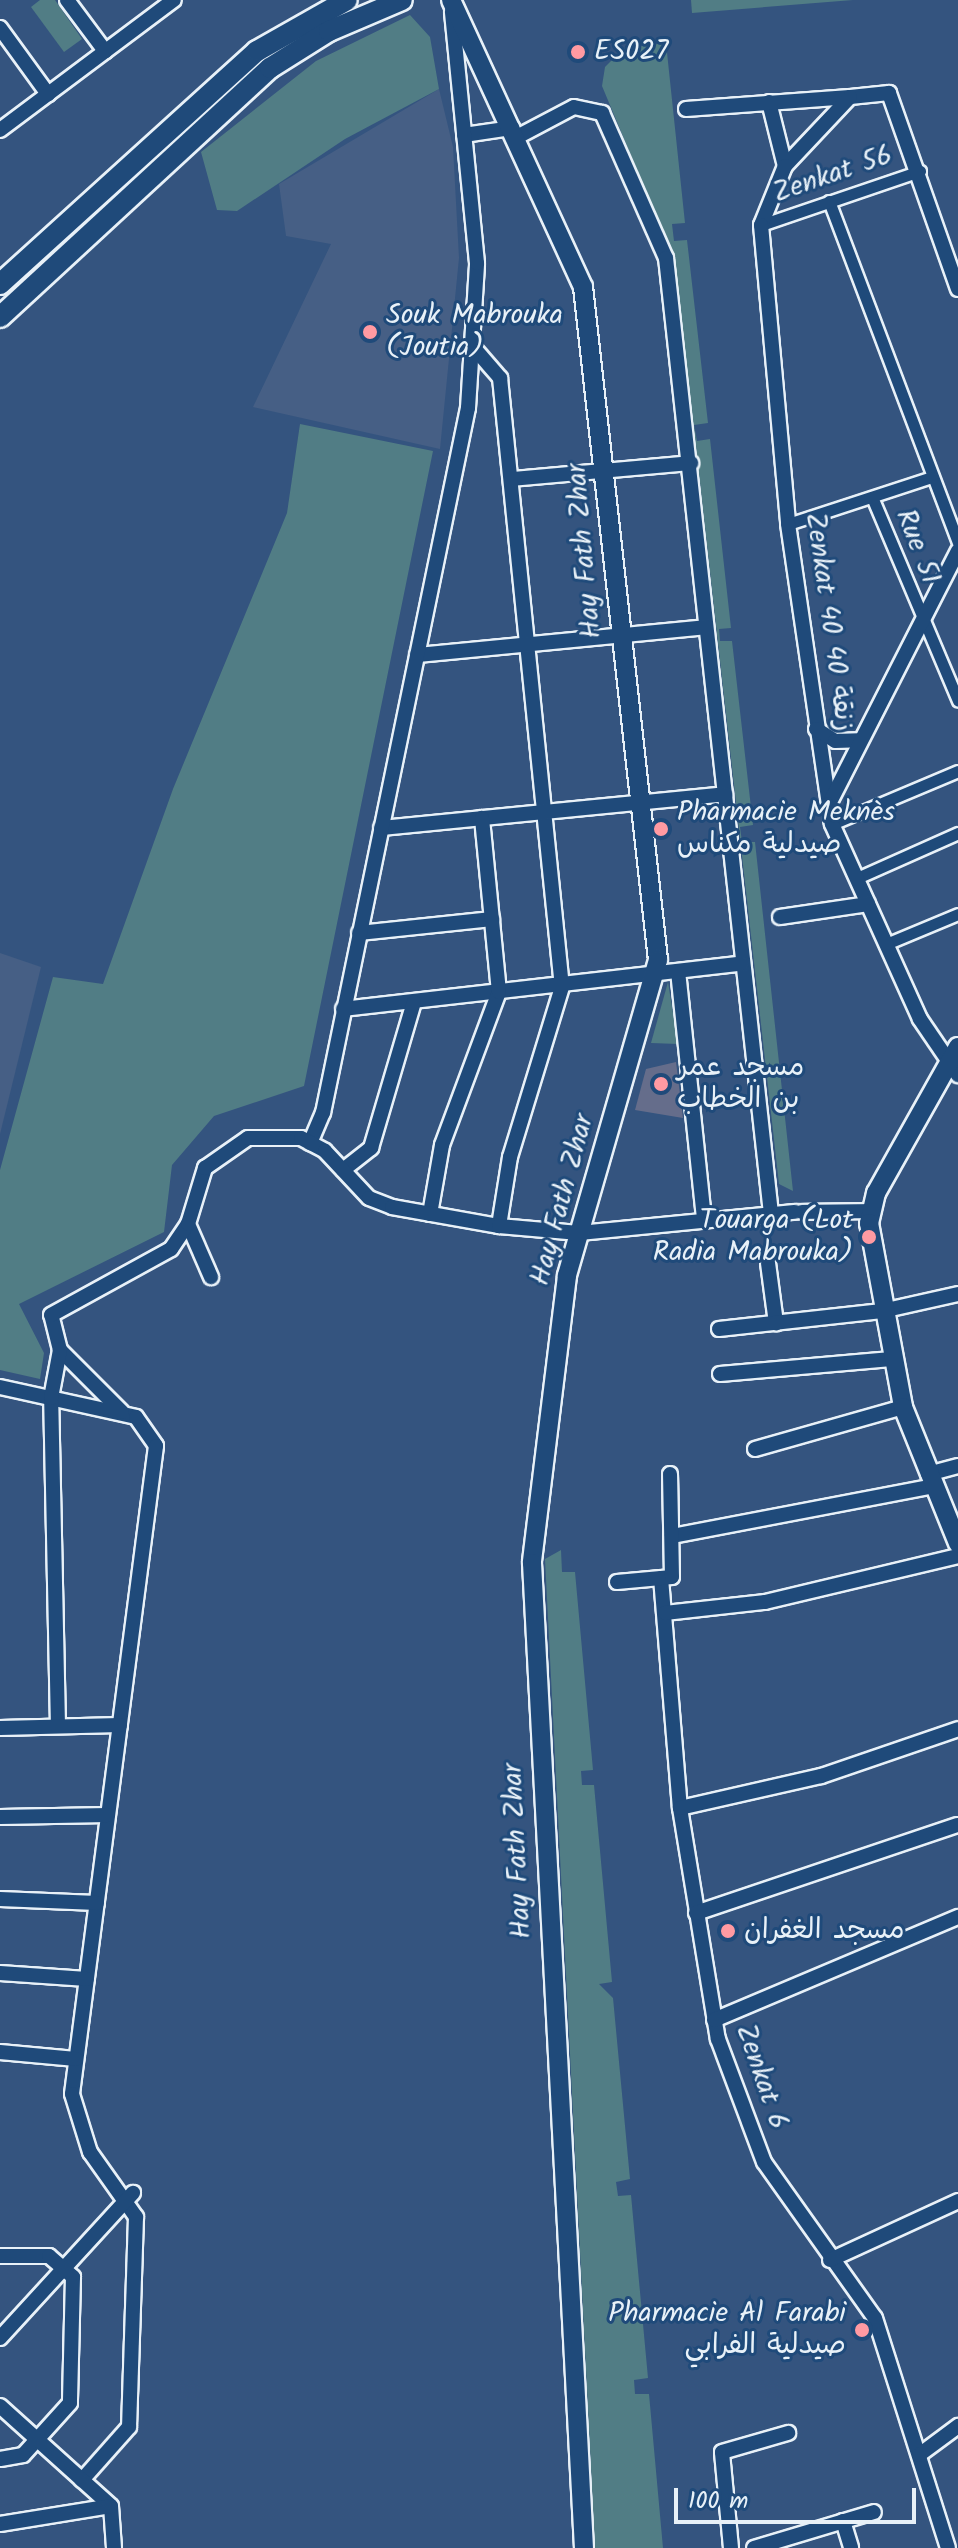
<!DOCTYPE html>
<meta charset="utf-8">
<style>
body{margin:0}
#map{position:relative;width:958px;height:2548px;overflow:hidden;background:#34547f;font-family:Kalam,"Playpen Sans Arabic",sans-serif}
div>[style]{position:absolute}
[style*='--x']{left:calc(var(--x)*1px);top:calc(var(--y)*1px);width:calc(var(--w)*1px);rotate:calc(var(--a)*1deg)}
.built>*{inset:0;background:#465f85}
.green>*{inset:0;background:#517d85}
.building>*{inset:0;background:#656d8b}
.roads{filter:drop-shadow(2px 0 #e8f1f8) drop-shadow(-2px 0 #e8f1f8) drop-shadow(0 2px #e8f1f8) drop-shadow(0 -2px #e8f1f8)}
.pedestrian>*{height:11px;margin:-5.5px;padding:0 5.5px;transform-origin:5.5px;border-radius:5.5px;background:#1f4a7a}
.minor>*{height:14px;margin:-7px;padding:0 7px;transform-origin:7px;border-radius:7px;background:#1f4a7a}
.tertiary>*{height:18px;margin:-9px;padding:0 9px;transform-origin:9px;border-radius:9px;background:#1f4a7a}
.secondary>*{height:20px;margin:-10px;padding:0 10px;transform-origin:10px;border-radius:10px;background:#1f4a7a}
.dots>*{width:22px;height:22px;translate:-50% -50%;box-sizing:border-box;border:4px solid #1f4a7a;border-radius:50%}
span{translate:-50% -50%;white-space:nowrap;text-align:center;line-height:1.15;-webkit-text-stroke:6px #1f4a7a;paint-order:stroke}
.poi-label{font-size:28px;color:#e8f1f8}
.left{translate:0 -50%;text-align:left}
.right{translate:-100% -50%;text-align:right}
.street-label{font-size:28px;color:#e8f1f8}
.scale{position:absolute;left:674px;top:2488px;width:242px;height:36px;box-sizing:border-box;border:4px solid #e8f1f8;border-top:0;padding-left:10px;font-size:24px;line-height:28px;white-space:nowrap;color:#e8f1f8;-webkit-text-stroke:6px #1f4a7a;paint-order:stroke}
</style>
<div id="map">
<div class="built">
<i style="clip-path:polygon(439px 89px,453px 147px,459px 258px,440px 449px,253px 407px,331px 244px,286px 236px,279px 184px)"></i>
<i style="clip-path:polygon(0 953px,41px 967px,0 1134px)"></i>
</div>
<div class="green">
<i style="clip-path:polygon(40px 0,55px 0,82px 39px,64px 52px,31px 7px)"></i>
<i style="clip-path:polygon(691px 0,853px 0,692px 13px)"></i>
<i style="clip-path:polygon(410px 15px,430px 37px,439px 89px,345px 139px,237px 211px,217px 210px,201px 152px,316px 61px)"></i>
<i style="clip-path:polygon(666px 43px,685px 223px,672px 224px,674px 241px,687px 240px,708px 423px,694px 425px,697px 441px,710px 439px,731px 628px,719px 629px,720px 641px,732px 641px,753px 825px,740px 827px,742px 842px,755px 842px,793px 1191px,779px 1184px,675px 261px,602px 86px,605px 67px,624px 48px)"></i>
<i style="clip-path:polygon(300px 424px,433px 451px,304px 1086px,214px 1116px,172px 1165px,164px 1232px,19px 1304px,44px 1353px,40px 1379px,0 1370px,0 1170px,53px 977px,103px 984px,173px 789px,287px 513px)"></i>
<i style="clip-path:polygon(668px 982px,678px 1044px,651px 1043px)"></i>
<i style="clip-path:polygon(561px 1550px,562px 1572px,575px 1572px,593px 1770px,581px 1771px,582px 1785px,594px 1785px,612px 1982px,599px 1984px,613px 1998px,630px 2179px,616px 2182px,618px 2196px,631px 2195px,648px 2378px,634px 2380px,635px 2394px,649px 2394px,663px 2548px,595px 2548px,545px 1559px)"></i>
</div>
<div class="building">
<i style="clip-path:polygon(676px 1062px,683px 1118px,635px 1110px,646px 1069px)"></i>
</div>
<div class="roads">
<div class="pedestrian">
<i style="--x:829;--y:201;--w:365;--a:69.3"></i>
<i style="--x:761;--y:225;--w:168;--a:-18.8"></i>
<i style="--x:872;--y:497;--w:221;--a:67.1"></i>
<i style="--x:788;--y:524;--w:151;--a:-18.1"></i>
<i style="--x:832;--y:824;--w:137;--a:-22.8"></i>
<i style="--x:857;--y:878;--w:111;--a:-24"></i>
<i style="--x:886;--y:944;--w:78;--a:-22.6"></i>
</div>
<div class="minor">
<i style="--x:67;--y:0;--w:64;--a:53.3"></i>
<i style="--x:0;--y:28;--w:82;--a:54"></i>
<i style="--x:769;--y:102;--w:66;--a:76"></i>
<i style="--x:686;--y:109;--w:164;--a:-4.2"></i>
<i style="--x:0;--y:130;--w:217;--a:-36.8"></i>
<i style="--x:464;--y:135;--w:49;--a:-8.3"></i>
<i style="--x:517;--y:137;--w:64;--a:-27.8"></i>
<i style="--x:574;--y:107;--w:29;--a:12"></i>
<i style="--x:602;--y:113;--w:158;--a:66.2"></i>
<i style="--x:666;--y:258;--w:962;--a:83.73"></i>
<i style="--x:958;--y:289;--w:208;--a:-109.4"></i>
<i style="--x:889;--y:93;--w:39;--a:174"></i>
<i style="--x:850;--y:97;--w:95;--a:133.3"></i>
<i style="--x:785;--y:166;--w:64;--a:112.1"></i>
<i style="--x:761;--y:225;--w:300;--a:84.8"></i>
<i style="--x:788;--y:524;--w:303;--a:81.7"></i>
<i style="--x:832;--y:824;--w:214;--a:65.7"></i>
<i style="--x:920;--y:1019;--w:68;--a:55.8"></i>
<i style="--x:474;--y:348;--w:40;--a:49"></i>
<i style="--x:500;--y:378;--w:612;--a:84.19"></i>
<i style="--x:562;--y:987;--w:178;--a:107"></i>
<i style="--x:510;--y:1157;--w:70;--a:99.1"></i>
<i style="--x:512;--y:479;--w:180;--a:-5.1"></i>
<i style="--x:417;--y:655;--w:290;--a:-5.5"></i>
<i style="--x:816;--y:729;--w:22;--a:32"></i>
<i style="--x:835;--y:741;--w:24;--a:-2"></i>
<i style="--x:829;--y:804;--w:284;--a:-63"></i>
<i style="--x:381;--y:828;--w:346;--a:-5.6"></i>
<i style="--x:780;--y:917;--w:89;--a:-8.4"></i>
<i style="--x:359;--y:933;--w:134;--a:-6"></i>
<i style="--x:678;--y:971;--w:250;--a:84"></i>
<i style="--x:343;--y:1009;--w:401;--a:-6.5"></i>
<i style="--x:310;--y:1143;--w:33;--a:-67"></i>
<i style="--x:323;--y:1113;--w:720;--a:-78.38"></i>
<i style="--x:468;--y:408;--w:145;--a:-86.4"></i>
<i style="--x:477;--y:263;--w:253;--a:-95.7"></i>
<i style="--x:343;--y:1170;--w:36;--a:-38"></i>
<i style="--x:371;--y:1148;--w:152;--a:-73.6"></i>
<i style="--x:802;--y:1212;--w:68;--a:-0.8"></i>
<i style="--x:430;--y:1214;--w:70;--a:-80.1"></i>
<i style="--x:442;--y:1145;--w:163;--a:-69.6"></i>
<i style="--x:499;--y:992;--w:175;--a:-95.6"></i>
<i style="--x:188;--y:1224;--w:58;--a:66.5"></i>
<i style="--x:768;--y:1263;--w:61;--a:82.4"></i>
<i style="--x:719;--y:1329;--w:164;--a:-6.3"></i>
<i style="--x:882;--y:1311;--w:78;--a:-12.6"></i>
<i style="--x:720;--y:1374;--w:172;--a:-5"></i>
<i style="--x:0;--y:1387;--w:139;--a:12.4"></i>
<i style="--x:136;--y:1417;--w:35;--a:55"></i>
<i style="--x:156;--y:1446;--w:653;--a:97.39"></i>
<i style="--x:72;--y:2094;--w:61;--a:72.8"></i>
<i style="--x:90;--y:2152;--w:80;--a:54.7"></i>
<i style="--x:136;--y:2217;--w:210;--a:91.9"></i>
<i style="--x:129;--y:2427;--w:71;--a:131.6"></i>
<i style="--x:122;--y:1412;--w:88;--a:-135"></i>
<i style="--x:60;--y:1350;--w:36;--a:-104"></i>
<i style="--x:51;--y:1315;--w:137;--a:-28.8"></i>
<i style="--x:171;--y:1249;--w:30;--a:-56"></i>
<i style="--x:188;--y:1224;--w:59;--a:-73.1"></i>
<i style="--x:205;--y:1168;--w:52;--a:-34.9"></i>
<i style="--x:248;--y:1138;--w:53;--a:0"></i>
<i style="--x:301;--y:1138;--w:27;--a:28"></i>
<i style="--x:325;--y:1151;--w:64;--a:46.9"></i>
<i style="--x:369;--y:1198;--w:25;--a:21"></i>
<i style="--x:392;--y:1207;--w:109;--a:10.1"></i>
<i style="--x:499;--y:1226;--w:80;--a:5"></i>
<i style="--x:579;--y:1233;--w:217;--a:-5.6"></i>
<i style="--x:755;--y:1449;--w:154;--a:-15.8"></i>
<i style="--x:928;--y:1474;--w:31;--a:-15"></i>
<i style="--x:672;--y:1536;--w:266;--a:-10.8"></i>
<i style="--x:661;--y:1578;--w:231;--a:85.3"></i>
<i style="--x:680;--y:1808;--w:234;--a:80.7"></i>
<i style="--x:718;--y:2039;--w:131;--a:69.5"></i>
<i style="--x:764;--y:2162;--w:191;--a:54.6"></i>
<i style="--x:875;--y:2318;--w:241;--a:72.4"></i>
<i style="--x:617;--y:1582;--w:55;--a:-5.2"></i>
<i style="--x:672;--y:1577;--w:103;--a:-91.1"></i>
<i style="--x:665;--y:1613;--w:101;--a:-6.3"></i>
<i style="--x:765;--y:1602;--w:198;--a:-13.4"></i>
<i style="--x:58;--y:1726;--w:328;--a:-91.2"></i>
<i style="--x:51;--y:1398;--w:49;--a:-79.4"></i>
<i style="--x:0;--y:1728;--w:120;--a:-1.4"></i>
<i style="--x:680;--y:1808;--w:145;--a:-12.8"></i>
<i style="--x:821;--y:1776;--w:145;--a:-18.9"></i>
<i style="--x:0;--y:1817;--w:108;--a:-1.1"></i>
<i style="--x:0;--y:1899;--w:97;--a:2.4"></i>
<i style="--x:696;--y:1913;--w:276;--a:-18.6"></i>
<i style="--x:0;--y:1973;--w:87;--a:3.9"></i>
<i style="--x:714;--y:2020;--w:265;--a:-22.9"></i>
<i style="--x:0;--y:2052;--w:76;--a:5.3"></i>
<i style="--x:0;--y:2256;--w:49;--a:0"></i>
<i style="--x:49;--y:2256;--w:32;--a:41"></i>
<i style="--x:73;--y:2277;--w:126;--a:91.4"></i>
<i style="--x:70;--y:2403;--w:70;--a:132.1"></i>
<i style="--x:23;--y:2455;--w:23;--a:170"></i>
<i style="--x:830;--y:2260;--w:141;--a:-24.7"></i>
<i style="--x:0;--y:2338;--w:197;--a:-47.5"></i>
<i style="--x:0;--y:2406;--w:149;--a:42"></i>
<i style="--x:111;--y:2506;--w:42;--a:85.9"></i>
<i style="--x:919;--y:2455;--w:49;--a:-36.6"></i>
<i style="--x:843;--y:2521;--w:28;--a:73"></i>
<i style="--x:0;--y:2524;--w:112;--a:-9.2"></i>
<i style="--x:731;--y:2548;--w:96;--a:-95.4"></i>
<i style="--x:722;--y:2452;--w:69;--a:-16.1"></i>
<i style="--x:754;--y:2548;--w:125;--a:-16.7"></i>
</div>
<div class="tertiary">
<i style="--x:451;--y:0;--w:316;--a:65.3"></i>
<i style="--x:583;--y:287;--w:677;--a:83.64"></i>
<i style="--x:658;--y:960;--w:329;--a:106.1"></i>
<i style="--x:567;--y:1276;--w:289;--a:97"></i>
<i style="--x:532;--y:1563;--w:986;--a:86.98"></i>
<i style="--x:958;--y:1047;--w:167;--a:119.3"></i>
<i style="--x:876;--y:1193;--w:31;--a:103"></i>
<i style="--x:869;--y:1223;--w:187;--a:79.5"></i>
<i style="--x:903;--y:1407;--w:147;--a:68"></i>
</div>
<div class="secondary">
<i style="--x:0;--y:284;--w:347;--a:-42.2"></i>
<i style="--x:257;--y:51;--w:103;--a:-29.5"></i>
<i style="--x:0;--y:317;--w:367;--a:-42.7"></i>
<i style="--x:270;--y:68;--w:70;--a:-32.1"></i>
<i style="--x:329;--y:31;--w:79;--a:-23"></i>
</div>
</div>
<div class="dots">
<i style="left:578px;top:52px;background:#ff9aa2"></i>
<i style="left:370px;top:332px;background:#ff9aa2"></i>
<i style="left:661px;top:829px;background:#ff9aa2"></i>
<i style="left:661px;top:1084px;background:#ff9aa2"></i>
<i style="left:869px;top:1237px;background:#ff9aa2"></i>
<i style="left:728px;top:1931px;background:#ff9aa2"></i>
<i style="left:862px;top:2330px;background:#ff9aa2"></i>
</div>
<div class="poi-label">
<span class="left" style="left:594px;top:52px">ES027</span>
<span class="left" style="left:386px;top:332px">Souk Mabrouka<br>(Joutia)</span>
<span class="left" style="left:677px;top:829px">Pharmacie Meknès<br>صيدلية مكناس</span>
<span class="left" style="left:677px;top:1084px">مسجد عمر<br>بن الخطاب</span>
<span class="right" style="left:853px;top:1237px">Touarga (Lot<br>Radia Mabrouka)</span>
<span class="left" style="left:744px;top:1931px">مسجد الغفران</span>
<span class="right" style="left:846px;top:2330px">Pharmacie Al Farabi<br>صيدلية الفرابي</span>
</div>
<div class="street-label">
<span style="left:833px;top:175px;rotate:-19deg">Zenkat 56</span>
<span style="left:917px;top:547px;rotate:69deg">Rue 51</span>
<span style="left:585px;top:551px;rotate:-95deg">Hay Fath Zhar</span>
<span style="left:829px;top:622px;rotate:82deg">Zenkat 40 زنقة 40</span>
<span style="left:563px;top:1200px;rotate:-75deg">Hay Fath Zhar</span>
<span style="left:518px;top:1851px;rotate:-93deg">Hay Fath Zhar</span>
<span style="left:761px;top:2077px;rotate:71deg">Zenkat 6</span>
</div>
<div class="scale">100 m</div>
</div>
